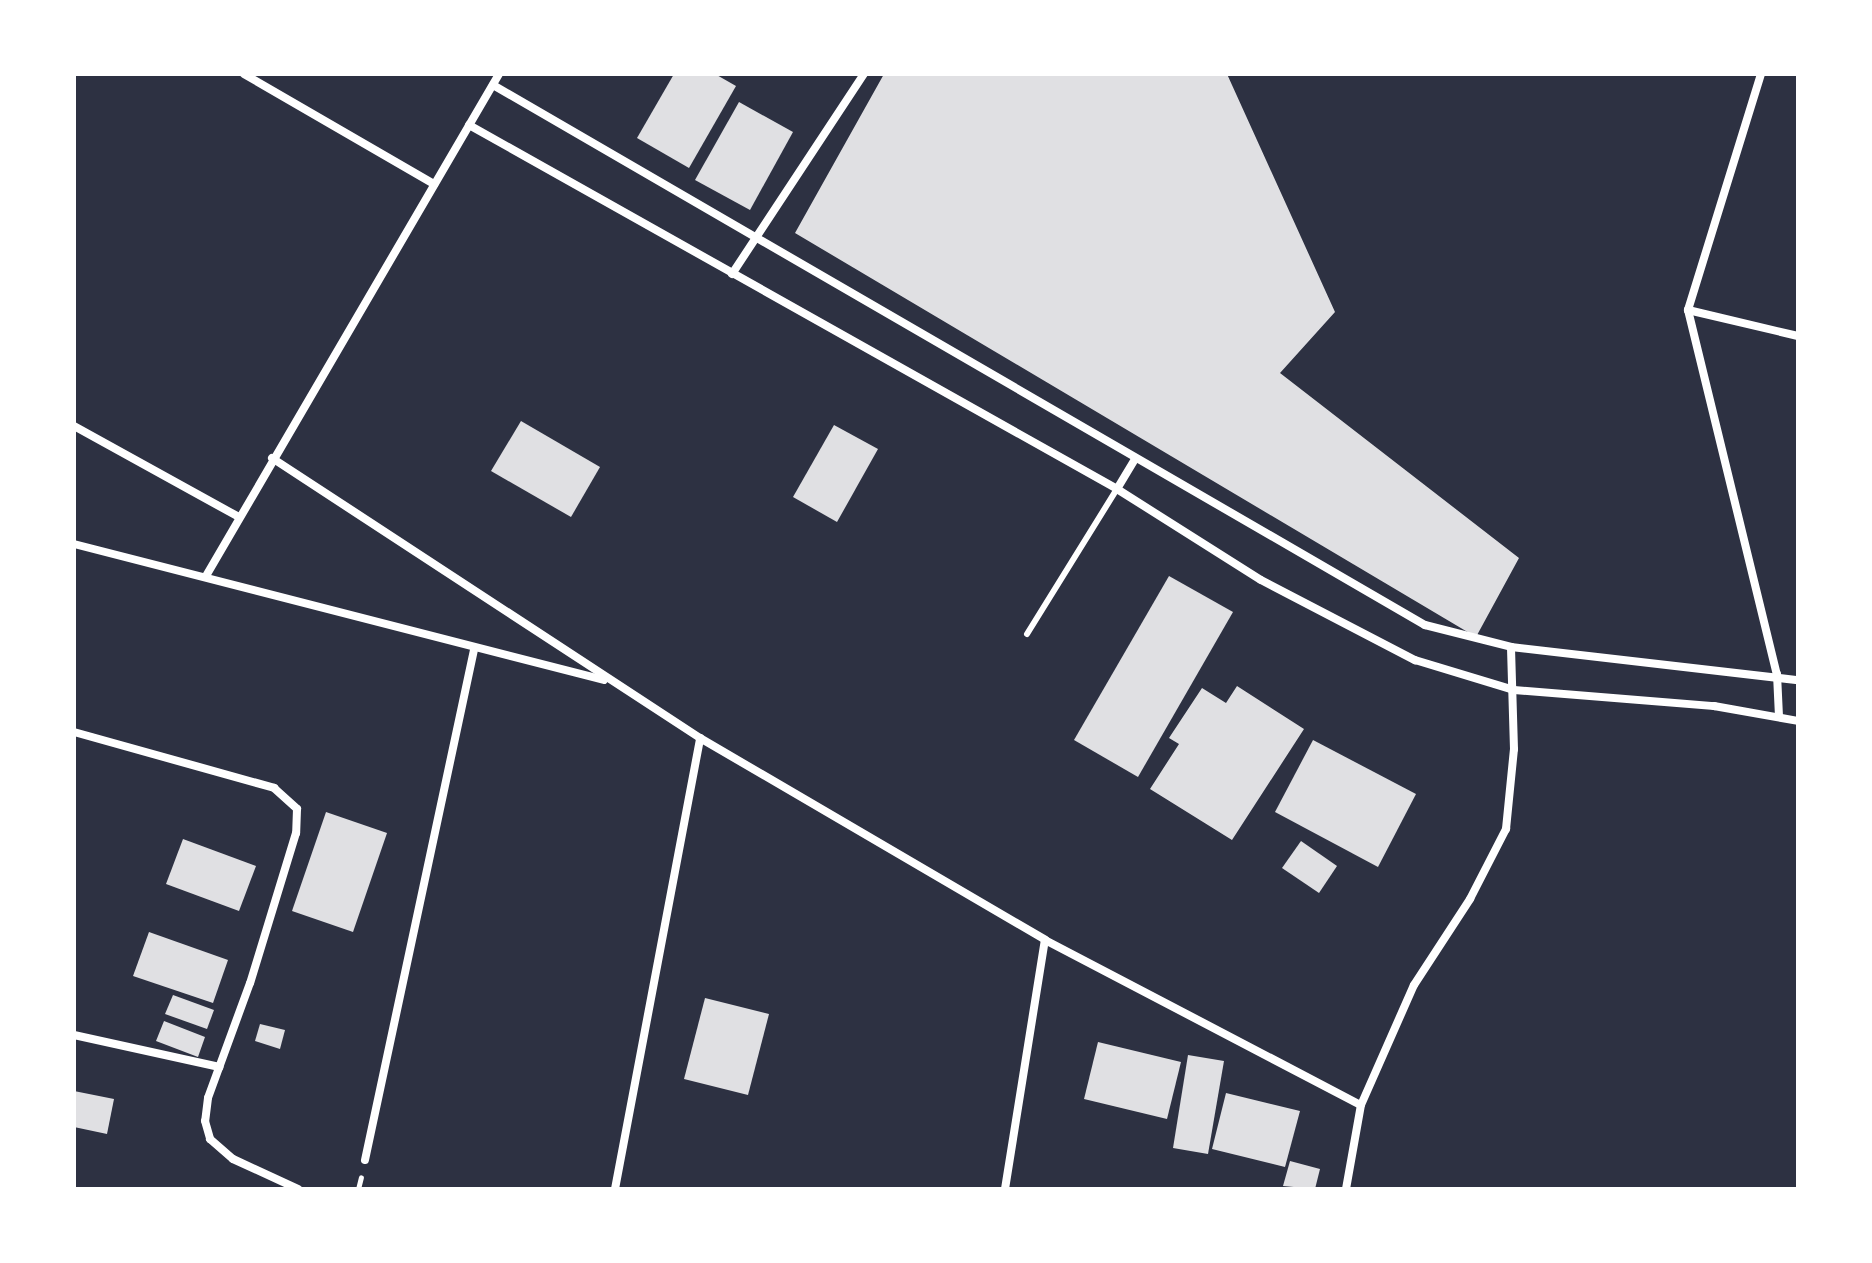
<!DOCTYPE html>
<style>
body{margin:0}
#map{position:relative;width:1872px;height:1263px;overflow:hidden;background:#2d3142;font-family:Montserrat,sans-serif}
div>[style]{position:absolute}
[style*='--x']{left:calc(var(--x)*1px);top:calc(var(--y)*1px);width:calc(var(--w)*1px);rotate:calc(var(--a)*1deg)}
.building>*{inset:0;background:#e0e0e3}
.path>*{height:5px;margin:-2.5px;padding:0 2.5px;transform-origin:2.5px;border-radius:2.5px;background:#fff}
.service>*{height:6px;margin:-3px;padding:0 3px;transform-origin:3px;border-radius:3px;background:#fff}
.minor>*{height:8px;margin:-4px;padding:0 4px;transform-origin:4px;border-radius:4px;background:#fff}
span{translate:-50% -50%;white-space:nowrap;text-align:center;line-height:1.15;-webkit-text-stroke:8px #fff;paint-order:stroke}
.frame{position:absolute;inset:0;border:76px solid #fff;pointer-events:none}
</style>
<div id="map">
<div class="building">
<i style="clip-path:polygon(674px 74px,715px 74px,736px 86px,689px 168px,637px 138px)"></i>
<i style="clip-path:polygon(884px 74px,1227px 74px,1335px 312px,1280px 373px,1519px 558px,1476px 637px,795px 233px)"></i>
<i style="clip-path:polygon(739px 102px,793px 132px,750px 210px,695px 180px)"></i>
<i style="clip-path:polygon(521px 421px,600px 467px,571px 517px,491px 471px)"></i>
<i style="clip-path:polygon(834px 425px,878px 449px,837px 522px,793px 497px)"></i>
<i style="clip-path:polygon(1169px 576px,1233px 612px,1138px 777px,1074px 740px)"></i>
<i style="clip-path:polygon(1237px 686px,1304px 729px,1232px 840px,1150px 789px,1179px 744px,1169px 738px,1202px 688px,1226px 703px)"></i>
<i style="clip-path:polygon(1313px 740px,1416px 794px,1378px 867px,1275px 812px)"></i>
<i style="clip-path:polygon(326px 812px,387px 833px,353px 932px,292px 911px)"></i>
<i style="clip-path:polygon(183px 839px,256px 866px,239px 911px,166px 884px)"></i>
<i style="clip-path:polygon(1301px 841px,1337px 866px,1319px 893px,1282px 868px)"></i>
<i style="clip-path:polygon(149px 932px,228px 960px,213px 1003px,133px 976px)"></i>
<i style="clip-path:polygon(173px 995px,214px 1010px,207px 1029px,165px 1014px)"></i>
<i style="clip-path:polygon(705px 998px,769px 1014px,748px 1095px,684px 1079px)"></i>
<i style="clip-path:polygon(164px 1021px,205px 1037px,198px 1057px,156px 1041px)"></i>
<i style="clip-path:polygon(260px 1024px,285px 1030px,280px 1049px,255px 1041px)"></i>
<i style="clip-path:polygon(1098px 1042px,1181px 1062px,1167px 1119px,1084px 1099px)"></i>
<i style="clip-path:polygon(1188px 1055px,1224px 1061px,1208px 1154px,1173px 1148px)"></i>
<i style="clip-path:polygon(74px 1091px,114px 1099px,107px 1134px,74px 1127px)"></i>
<i style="clip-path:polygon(1226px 1093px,1300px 1111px,1285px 1167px,1212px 1149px)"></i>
<i style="clip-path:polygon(1290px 1161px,1320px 1169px,1315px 1189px,1283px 1186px)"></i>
</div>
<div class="path">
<i style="--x:358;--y:1189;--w:12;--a:-76"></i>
</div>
<div class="service">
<i style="--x:1027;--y:634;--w:171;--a:-58.2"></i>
</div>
<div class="minor">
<i style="--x:244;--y:74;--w:220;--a:30.1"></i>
<i style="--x:1761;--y:74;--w:247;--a:107.2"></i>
<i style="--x:1688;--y:310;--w:375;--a:76.3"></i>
<i style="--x:1777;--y:674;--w:42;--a:87.3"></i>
<i style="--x:493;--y:85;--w:1077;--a:30.09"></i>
<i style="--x:1425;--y:625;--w:89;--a:14.3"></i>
<i style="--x:1511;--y:647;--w:289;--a:6.6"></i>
<i style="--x:469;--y:125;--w:743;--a:29.32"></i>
<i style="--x:1117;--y:489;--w:170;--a:32.3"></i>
<i style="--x:1261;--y:580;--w:174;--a:27.5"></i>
<i style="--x:1415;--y:660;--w:103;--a:16.9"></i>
<i style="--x:1514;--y:690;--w:201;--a:4.6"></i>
<i style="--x:1714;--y:706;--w:85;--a:10.1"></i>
<i style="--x:732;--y:274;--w:240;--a:-56.6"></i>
<i style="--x:1688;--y:310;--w:113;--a:13.3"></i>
<i style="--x:74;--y:426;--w:188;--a:28.9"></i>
<i style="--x:272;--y:458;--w:511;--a:33.19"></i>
<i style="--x:700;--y:738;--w:400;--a:30.3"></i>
<i style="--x:1045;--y:940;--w:356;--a:27.6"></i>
<i style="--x:1117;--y:489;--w:33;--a:-59"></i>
<i style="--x:74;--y:544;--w:547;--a:14.39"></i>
<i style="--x:206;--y:576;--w:581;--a:-59.73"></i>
<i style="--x:74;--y:732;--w:208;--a:15.6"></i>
<i style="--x:274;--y:788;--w:31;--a:42"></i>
<i style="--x:297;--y:809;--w:24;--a:92"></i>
<i style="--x:296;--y:833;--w:157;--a:107"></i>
<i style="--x:250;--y:983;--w:122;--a:110.1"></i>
<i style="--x:208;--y:1098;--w:23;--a:97"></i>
<i style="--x:205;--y:1121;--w:19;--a:74"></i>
<i style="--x:210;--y:1139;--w:30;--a:41"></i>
<i style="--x:233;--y:1159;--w:72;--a:24.8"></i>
<i style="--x:74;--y:1035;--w:149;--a:12.4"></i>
<i style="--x:365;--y:1160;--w:522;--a:-77.94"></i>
<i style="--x:615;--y:1189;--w:459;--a:-79.3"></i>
<i style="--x:1005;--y:1189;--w:252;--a:-80.9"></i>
<i style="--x:1346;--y:1189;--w:85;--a:-79.9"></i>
<i style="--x:1361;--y:1105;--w:131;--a:-66.2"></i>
<i style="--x:1414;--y:985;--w:103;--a:-56.9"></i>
<i style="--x:1470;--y:899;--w:79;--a:-62.8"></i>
<i style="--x:1506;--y:829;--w:80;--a:-84.3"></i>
<i style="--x:1514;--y:749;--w:102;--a:-91.7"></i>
</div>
<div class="frame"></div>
</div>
